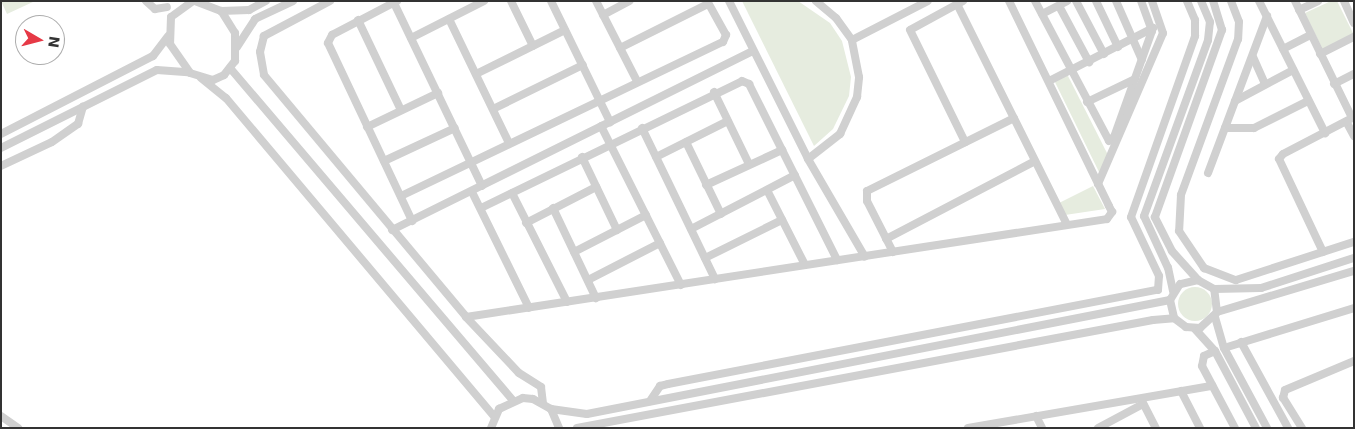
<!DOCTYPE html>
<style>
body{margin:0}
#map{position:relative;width:1355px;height:429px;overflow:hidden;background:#fff;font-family:"DejaVu Sans",sans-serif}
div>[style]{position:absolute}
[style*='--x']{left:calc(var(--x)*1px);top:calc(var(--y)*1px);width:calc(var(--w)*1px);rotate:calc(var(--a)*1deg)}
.green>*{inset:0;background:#e6ecdf}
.round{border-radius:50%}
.minor>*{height:8px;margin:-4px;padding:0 4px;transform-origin:4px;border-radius:4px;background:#d0d0d0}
span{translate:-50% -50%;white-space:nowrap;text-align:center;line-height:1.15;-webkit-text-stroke:5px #fff;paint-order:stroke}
.frame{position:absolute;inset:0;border:2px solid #333;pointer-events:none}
.north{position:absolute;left:15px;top:15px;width:50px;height:50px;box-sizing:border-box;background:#fff;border:1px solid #adadad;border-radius:50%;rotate:98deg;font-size:14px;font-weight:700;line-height:20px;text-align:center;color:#333}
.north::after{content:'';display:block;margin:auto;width:18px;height:22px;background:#e63946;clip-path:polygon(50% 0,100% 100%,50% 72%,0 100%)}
</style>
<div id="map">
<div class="green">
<i style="clip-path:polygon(1px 1px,35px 1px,7px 14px)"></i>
<i style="clip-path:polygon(742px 1px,798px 1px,830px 23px,842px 41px,851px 77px,849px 96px,833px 129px,814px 146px)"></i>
<i style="clip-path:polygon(1331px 1px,1337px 1px,1354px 35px,1323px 50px,1305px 13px)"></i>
<i style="clip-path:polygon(1067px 74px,1108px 155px,1100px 174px,1054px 80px)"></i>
<i style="clip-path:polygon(1093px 186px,1105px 209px,1065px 215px,1059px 203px)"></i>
<i class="round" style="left:1178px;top:287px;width:34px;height:34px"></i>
</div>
<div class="minor">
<i style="--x:146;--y:1;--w:12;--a:42"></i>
<i style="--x:155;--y:9;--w:12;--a:-9"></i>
<i style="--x:193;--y:1;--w:27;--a:144"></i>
<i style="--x:171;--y:17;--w:27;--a:92"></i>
<i style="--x:170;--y:44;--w:35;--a:55"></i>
<i style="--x:190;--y:73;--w:24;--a:17"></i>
<i style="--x:213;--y:80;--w:12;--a:-24"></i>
<i style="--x:224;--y:75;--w:18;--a:-52"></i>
<i style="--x:235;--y:61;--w:28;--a:-90"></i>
<i style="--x:235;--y:33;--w:26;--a:-122"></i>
<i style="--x:221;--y:11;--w:28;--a:-159"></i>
<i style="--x:330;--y:1;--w:75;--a:152.1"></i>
<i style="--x:264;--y:36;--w:16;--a:104"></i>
<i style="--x:260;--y:52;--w:23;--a:80"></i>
<i style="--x:264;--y:75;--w:315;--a:50.1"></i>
<i style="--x:466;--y:317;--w:77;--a:46.6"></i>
<i style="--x:519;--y:373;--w:26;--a:32"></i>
<i style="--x:541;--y:387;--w:16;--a:83"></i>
<i style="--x:397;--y:1;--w:73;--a:152.4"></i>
<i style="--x:332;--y:35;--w:9;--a:117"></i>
<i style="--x:328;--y:43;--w:197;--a:64.7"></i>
<i style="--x:511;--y:1;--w:50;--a:63.9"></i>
<i style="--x:551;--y:1;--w:135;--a:64"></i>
<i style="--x:596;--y:1;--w:90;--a:62.9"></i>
<i style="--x:729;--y:1;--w:177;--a:63.4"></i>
<i style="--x:808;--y:159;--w:113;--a:59.8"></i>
<i style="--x:963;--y:1;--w:60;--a:151.3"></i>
<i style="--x:910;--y:30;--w:125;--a:63.8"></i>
<i style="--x:1035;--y:1;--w:158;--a:62.1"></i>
<i style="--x:1109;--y:141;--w:6;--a:-39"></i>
<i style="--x:1114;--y:137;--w:113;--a:-70.3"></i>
<i style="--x:1152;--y:31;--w:32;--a:-110"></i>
<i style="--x:1076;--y:1;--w:60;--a:62.2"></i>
<i style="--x:1096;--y:1;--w:51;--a:64.4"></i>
<i style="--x:1116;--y:1;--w:64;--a:66.2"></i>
<i style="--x:1231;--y:1;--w:22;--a:69"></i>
<i style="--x:1239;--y:22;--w:17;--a:93"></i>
<i style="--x:1238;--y:39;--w:166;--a:110.1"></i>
<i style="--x:1181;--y:195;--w:36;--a:93"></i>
<i style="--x:1179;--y:231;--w:45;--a:56"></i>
<i style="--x:1204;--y:268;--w:34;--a:21"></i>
<i style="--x:1236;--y:280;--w:124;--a:-17.9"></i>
<i style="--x:1259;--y:1;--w:148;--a:63.4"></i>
<i style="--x:1295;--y:1;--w:130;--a:64"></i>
<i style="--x:1344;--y:1;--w:24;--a:66"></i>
<i style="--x:394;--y:3;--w:203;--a:64.3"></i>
<i style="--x:957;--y:4;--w:245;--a:63.5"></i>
<i style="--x:1059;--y:6;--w:64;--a:61.8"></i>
<i style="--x:1299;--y:10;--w:21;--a:-25"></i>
<i style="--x:221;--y:11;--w:28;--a:-2"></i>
<i style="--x:249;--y:10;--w:19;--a:-28"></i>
<i style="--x:1042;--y:14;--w:28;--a:-27"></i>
<i style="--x:603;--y:15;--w:30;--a:-28"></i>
<i style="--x:449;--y:19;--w:138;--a:64.2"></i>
<i style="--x:358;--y:20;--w:100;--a:64.5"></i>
<i style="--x:411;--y:38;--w:82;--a:-26.9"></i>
<i style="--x:852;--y:40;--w:85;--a:-27.2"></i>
<i style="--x:237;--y:47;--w:33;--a:-57"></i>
<i style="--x:255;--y:19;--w:42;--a:-25.3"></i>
<i style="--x:620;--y:48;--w:98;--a:-26.6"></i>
<i style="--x:1283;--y:49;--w:31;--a:-27"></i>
<i style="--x:1320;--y:54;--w:38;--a:-27"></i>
<i style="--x:1253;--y:57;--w:30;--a:66"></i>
<i style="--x:230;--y:68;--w:436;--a:49.6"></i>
<i style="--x:476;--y:74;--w:99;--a:-26.3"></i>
<i style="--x:201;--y:78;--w:32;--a:39"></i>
<i style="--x:226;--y:98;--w:416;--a:49.9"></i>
<i style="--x:1049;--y:81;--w:117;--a:-27"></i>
<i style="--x:1334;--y:84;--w:22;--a:-27"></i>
<i style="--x:714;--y:92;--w:80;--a:64.1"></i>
<i style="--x:1235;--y:101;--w:66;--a:-28.1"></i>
<i style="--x:1087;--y:102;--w:53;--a:-25.6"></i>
<i style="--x:493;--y:109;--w:100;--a:-26.1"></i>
<i style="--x:1347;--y:123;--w:15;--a:62"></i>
<i style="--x:601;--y:126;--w:178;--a:63.3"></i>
<i style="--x:367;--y:127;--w:79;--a:-25.6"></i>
<i style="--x:642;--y:128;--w:168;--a:64.2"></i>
<i style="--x:1225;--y:128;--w:29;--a:0"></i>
<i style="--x:1254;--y:128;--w:60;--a:-26.6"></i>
<i style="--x:1;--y:134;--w:171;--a:-27.2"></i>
<i style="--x:153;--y:56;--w:25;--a:-53"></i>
<i style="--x:686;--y:142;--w:80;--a:64.1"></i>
<i style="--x:1;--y:148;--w:174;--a:-26.6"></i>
<i style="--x:157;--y:70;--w:31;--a:4"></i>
<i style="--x:582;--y:157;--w:81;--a:64.4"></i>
<i style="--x:656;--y:157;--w:80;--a:-26.6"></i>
<i style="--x:808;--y:159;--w:41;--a:-38"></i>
<i style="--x:840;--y:134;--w:41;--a:-65.3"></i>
<i style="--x:857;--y:97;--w:20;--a:-84"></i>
<i style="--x:859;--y:77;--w:38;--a:-101"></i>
<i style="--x:852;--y:40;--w:27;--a:-126"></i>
<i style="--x:836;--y:18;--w:26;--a:-140"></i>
<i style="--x:384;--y:161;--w:78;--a:-24.9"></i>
<i style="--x:1;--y:166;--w:56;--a:-25.2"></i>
<i style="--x:52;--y:142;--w:32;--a:-35"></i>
<i style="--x:78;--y:124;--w:18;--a:-74"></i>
<i style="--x:1208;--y:173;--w:168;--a:-69.4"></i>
<i style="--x:1098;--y:184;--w:164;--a:-66.7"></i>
<i style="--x:1163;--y:33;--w:34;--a:-109"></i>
<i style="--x:706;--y:185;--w:84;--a:-24.7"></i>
<i style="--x:767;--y:190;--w:84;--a:63.1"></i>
<i style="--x:472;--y:192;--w:129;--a:63.8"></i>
<i style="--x:512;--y:193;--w:122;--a:63.2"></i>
<i style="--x:401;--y:196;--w:357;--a:-25.6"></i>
<i style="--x:723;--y:42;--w:8;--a:-67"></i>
<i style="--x:726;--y:35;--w:39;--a:-119"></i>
<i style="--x:481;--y:208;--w:290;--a:-25.9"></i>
<i style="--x:742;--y:81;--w:8;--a:23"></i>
<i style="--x:749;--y:84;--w:197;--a:63.4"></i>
<i style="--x:553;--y:208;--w:100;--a:64.5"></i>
<i style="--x:526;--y:223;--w:79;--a:-27.2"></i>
<i style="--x:691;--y:229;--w:117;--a:-27.4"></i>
<i style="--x:392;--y:230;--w:403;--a:-26.4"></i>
<i style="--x:886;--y:239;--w:168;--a:-27.6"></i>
<i style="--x:574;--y:252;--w:81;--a:-27.2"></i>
<i style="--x:893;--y:252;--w:57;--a:-117"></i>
<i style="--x:867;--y:201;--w:10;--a:-90"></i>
<i style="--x:867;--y:191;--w:164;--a:-26.4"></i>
<i style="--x:1323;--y:252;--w:103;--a:-115.3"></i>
<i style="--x:1279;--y:159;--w:6;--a:-51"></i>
<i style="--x:1283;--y:154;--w:80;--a:-27.5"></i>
<i style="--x:705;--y:258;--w:86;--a:-26.3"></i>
<i style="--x:588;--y:280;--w:81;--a:-27.2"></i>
<i style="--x:1198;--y:280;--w:39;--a:-132"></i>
<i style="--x:1172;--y:251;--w:38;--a:-117"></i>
<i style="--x:1155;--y:217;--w:199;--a:-70.3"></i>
<i style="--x:1222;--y:30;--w:30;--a:-107"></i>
<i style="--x:1214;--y:289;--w:47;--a:-1.2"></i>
<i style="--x:1261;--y:288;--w:98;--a:-17.9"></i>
<i style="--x:1173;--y:291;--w:24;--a:-102"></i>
<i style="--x:1168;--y:268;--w:57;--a:-114.8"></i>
<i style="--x:1144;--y:216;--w:187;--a:-70"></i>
<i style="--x:1208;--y:40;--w:18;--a:-84"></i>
<i style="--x:1210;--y:22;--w:23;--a:-113"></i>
<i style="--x:1217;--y:312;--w:143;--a:-16.7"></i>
<i style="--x:466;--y:317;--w:648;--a:-8.69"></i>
<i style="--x:1107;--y:219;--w:9;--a:-54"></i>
<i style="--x:1112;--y:212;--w:7;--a:-117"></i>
<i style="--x:1109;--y:206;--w:228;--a:-116"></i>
<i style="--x:1215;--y:317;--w:32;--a:74"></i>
<i style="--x:1224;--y:348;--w:91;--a:61.7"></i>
<i style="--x:1195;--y:329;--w:30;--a:48"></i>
<i style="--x:1215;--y:351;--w:87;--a:62"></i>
<i style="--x:1241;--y:342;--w:98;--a:61.3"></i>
<i style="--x:1224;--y:348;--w:136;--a:-17.1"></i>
<i style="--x:1215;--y:351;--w:12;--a:156"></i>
<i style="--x:1204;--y:356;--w:10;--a:101"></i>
<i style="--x:1202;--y:366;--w:70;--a:62"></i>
<i style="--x:1181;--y:391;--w:42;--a:62.8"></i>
<i style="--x:1141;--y:399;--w:33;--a:63"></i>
<i style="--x:650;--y:401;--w:18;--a:-56"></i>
<i style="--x:660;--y:386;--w:8;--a:-14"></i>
<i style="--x:668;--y:384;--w:499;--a:-10.9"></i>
<i style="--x:1158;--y:290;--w:14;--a:-86"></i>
<i style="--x:1159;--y:276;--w:65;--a:-115.4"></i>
<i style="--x:1131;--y:217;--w:192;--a:-70.5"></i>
<i style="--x:1195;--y:36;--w:16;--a:-90"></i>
<i style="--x:1195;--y:20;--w:21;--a:-113"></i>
<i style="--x:551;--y:409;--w:36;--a:8"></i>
<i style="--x:587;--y:414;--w:594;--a:-11.06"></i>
<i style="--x:1;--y:416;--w:21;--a:35"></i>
<i style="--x:1036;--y:416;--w:13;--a:63"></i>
<i style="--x:491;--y:428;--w:21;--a:-67"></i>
<i style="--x:499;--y:409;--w:26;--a:-25"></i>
<i style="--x:523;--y:398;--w:10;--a:6"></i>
<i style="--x:533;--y:399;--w:21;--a:29"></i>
<i style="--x:551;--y:409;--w:21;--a:67"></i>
<i style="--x:577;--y:428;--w:586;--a:-10.62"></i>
<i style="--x:1153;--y:320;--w:21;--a:-5"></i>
<i style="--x:1174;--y:318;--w:15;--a:37"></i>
<i style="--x:1186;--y:327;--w:14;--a:4"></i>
<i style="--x:1200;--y:328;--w:23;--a:-43"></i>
<i style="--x:1217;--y:312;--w:23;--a:-97"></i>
<i style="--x:1214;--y:289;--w:18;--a:-151"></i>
<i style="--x:1198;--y:280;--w:18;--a:167"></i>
<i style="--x:1180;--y:284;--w:19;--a:122"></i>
<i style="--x:1170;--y:300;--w:18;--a:77"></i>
<i style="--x:968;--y:428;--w:248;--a:-9.8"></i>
<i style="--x:1098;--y:428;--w:51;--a:-28.1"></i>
<i style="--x:1302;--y:428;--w:36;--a:-122"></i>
<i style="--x:1283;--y:398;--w:8;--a:-76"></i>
<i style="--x:1285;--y:390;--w:75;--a:-22.8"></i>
</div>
<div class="frame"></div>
<div class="north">N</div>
</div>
